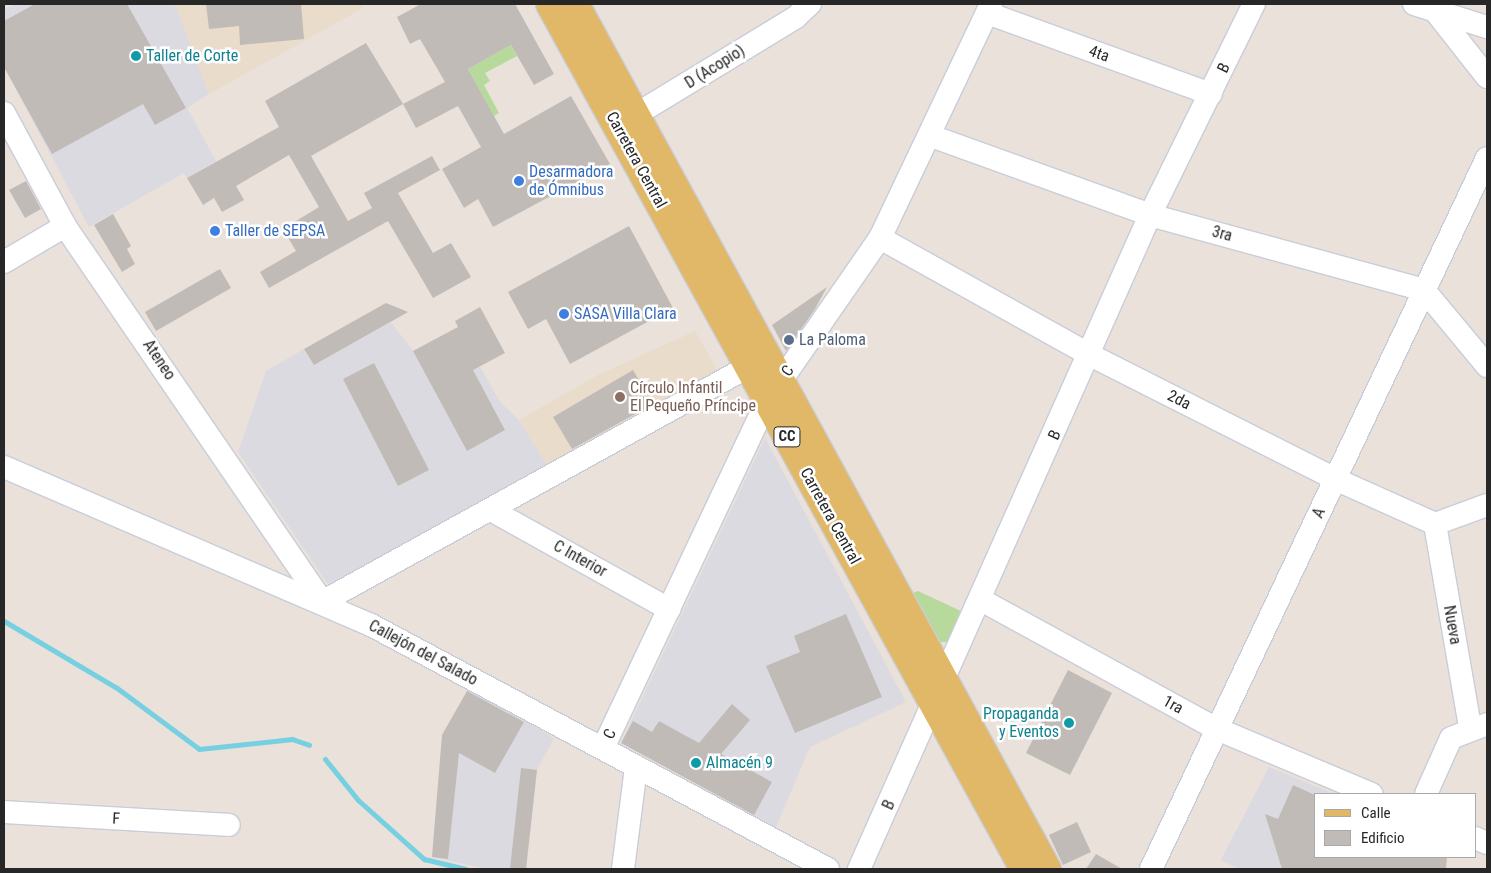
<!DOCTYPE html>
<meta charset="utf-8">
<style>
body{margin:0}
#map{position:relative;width:1491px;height:873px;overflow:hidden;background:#e9e1da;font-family:"Roboto Condensed",sans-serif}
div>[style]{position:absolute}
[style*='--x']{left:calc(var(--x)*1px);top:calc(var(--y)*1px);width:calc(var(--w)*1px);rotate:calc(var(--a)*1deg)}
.industrial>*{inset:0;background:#dcdae1}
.education>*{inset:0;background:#e9dccb}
.green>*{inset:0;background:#b7da9c}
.stream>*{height:5px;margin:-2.5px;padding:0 2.5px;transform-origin:2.5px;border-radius:2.5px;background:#77d0e1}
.building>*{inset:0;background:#c1bbb7}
.roads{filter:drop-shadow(1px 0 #c9cdd8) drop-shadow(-1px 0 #c9cdd8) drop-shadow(0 1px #c9cdd8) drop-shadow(0 -1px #c9cdd8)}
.minor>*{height:22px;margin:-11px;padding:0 11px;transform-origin:11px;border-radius:11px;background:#fff}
.major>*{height:28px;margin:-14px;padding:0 14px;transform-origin:14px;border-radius:14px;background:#e1b867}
.dots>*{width:14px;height:14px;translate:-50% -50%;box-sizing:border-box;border:2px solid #fff;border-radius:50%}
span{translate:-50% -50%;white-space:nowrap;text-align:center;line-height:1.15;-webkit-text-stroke:5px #fff;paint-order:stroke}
.shield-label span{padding:1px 4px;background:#fff;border:1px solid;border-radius:4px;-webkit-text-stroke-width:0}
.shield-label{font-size:15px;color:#272727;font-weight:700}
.street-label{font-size:16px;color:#272727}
.culture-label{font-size:16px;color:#0d838f}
.left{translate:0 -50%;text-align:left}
.right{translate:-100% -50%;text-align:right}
.shop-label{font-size:16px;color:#366cbe}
.service-label{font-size:16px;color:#4e5e75}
.education-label{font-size:16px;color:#785e54}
.frame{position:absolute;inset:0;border:5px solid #272727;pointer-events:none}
.legend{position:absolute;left:1314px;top:793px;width:162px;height:65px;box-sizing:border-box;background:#fff;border:1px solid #a9a9a9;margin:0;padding:6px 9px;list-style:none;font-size:15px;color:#272727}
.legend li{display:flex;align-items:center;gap:10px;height:25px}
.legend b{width:25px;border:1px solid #a9a9a9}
</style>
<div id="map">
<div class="industrial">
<i style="clip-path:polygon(15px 4px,175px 4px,209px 94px,187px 108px,216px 161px,187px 178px,184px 173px,89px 227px,4px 67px,4px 10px)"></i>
<i style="clip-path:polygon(391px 322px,413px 351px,458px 327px,500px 402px,519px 420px,551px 471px,328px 584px,238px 452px,266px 371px,304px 349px,314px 365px)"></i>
<i style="clip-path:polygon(765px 438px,906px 702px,810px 747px,776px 827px,621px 743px)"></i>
<i style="clip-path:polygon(469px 689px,554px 738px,537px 770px,526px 869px,487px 869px,432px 857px,442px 735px)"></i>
<i style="clip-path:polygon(1269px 767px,1334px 794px,1315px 794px,1315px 857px,1420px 857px,1419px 869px,1239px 869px,1221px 860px)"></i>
</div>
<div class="education">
<i style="clip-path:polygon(175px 4px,361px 4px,363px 8px,209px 94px)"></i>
<i style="clip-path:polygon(695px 331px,720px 375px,551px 471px,519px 420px,598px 375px)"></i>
</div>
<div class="green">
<i style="clip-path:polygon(511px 45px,517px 56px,485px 73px,490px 81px,484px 85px,499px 113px,494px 116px,468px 69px)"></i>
<i style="clip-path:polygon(918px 591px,963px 612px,951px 642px,940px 642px,913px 593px)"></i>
</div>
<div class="stream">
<i style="--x:4;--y:621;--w:131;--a:30.7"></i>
<i style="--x:117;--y:688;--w:102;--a:36.6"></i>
<i style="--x:199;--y:749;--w:94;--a:-6.1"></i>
<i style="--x:292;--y:739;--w:18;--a:19"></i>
<i style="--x:325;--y:759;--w:53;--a:51.2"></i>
<i style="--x:358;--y:800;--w:89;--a:41.8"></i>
<i style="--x:424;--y:859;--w:43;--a:13.4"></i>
</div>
<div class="building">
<i style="clip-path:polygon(35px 4px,127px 4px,186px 108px,155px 125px,143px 104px,52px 154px,4px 67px,4px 21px)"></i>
<i style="clip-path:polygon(206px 4px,301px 4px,304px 39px,240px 45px,239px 26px,209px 29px)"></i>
<i style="clip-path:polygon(421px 4px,515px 4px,554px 74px,534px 85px,511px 45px,468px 69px,504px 134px,571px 96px,610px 164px,493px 227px,478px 199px,464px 208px,442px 169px,481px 147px,458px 106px,416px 128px,403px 104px,445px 82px,420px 39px,410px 44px,397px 17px)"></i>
<i style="clip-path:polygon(366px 43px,403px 104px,311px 156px,348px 221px,372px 208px,364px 193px,432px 156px,440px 170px,398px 193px,433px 253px,451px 243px,471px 277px,433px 298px,388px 221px,269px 288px,260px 272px,296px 251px,283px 229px,319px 207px,289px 155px,236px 186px,244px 200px,222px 212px,214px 198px,203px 205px,187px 178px,279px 127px,265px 101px)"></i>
<i style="clip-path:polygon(26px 181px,41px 209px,25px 218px,9px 190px)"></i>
<i style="clip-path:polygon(113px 214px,131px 246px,127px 249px,135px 264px,122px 272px,94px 225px)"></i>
<i style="clip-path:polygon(629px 226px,673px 308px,570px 364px,546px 319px,528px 329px,508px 292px)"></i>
<i style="clip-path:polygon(220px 269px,231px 288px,156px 331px,145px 312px)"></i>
<i style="clip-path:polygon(827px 287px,815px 309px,786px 351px,772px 325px)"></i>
<i style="clip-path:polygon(386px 303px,408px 312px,314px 365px,304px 349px)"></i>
<i style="clip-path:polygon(480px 307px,505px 353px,473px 370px,505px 430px,467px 451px,413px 351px,458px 327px,455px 321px)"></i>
<i style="clip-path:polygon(374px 363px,429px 470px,398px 486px,343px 379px)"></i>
<i style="clip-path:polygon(633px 370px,653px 404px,572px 449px,553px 417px)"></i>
<i style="clip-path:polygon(846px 614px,882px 697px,795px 733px,766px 666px,800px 652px,794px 636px)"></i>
<i style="clip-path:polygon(1068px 670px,1112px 693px,1070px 775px,1026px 753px)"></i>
<i style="clip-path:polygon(467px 691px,524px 722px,495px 773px,459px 753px,448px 859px,432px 857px,442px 735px)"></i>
<i style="clip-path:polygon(732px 704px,750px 720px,721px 754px,772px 782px,754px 815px,621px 743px,633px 721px,652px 732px,659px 721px,699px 743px)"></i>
<i style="clip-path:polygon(521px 768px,537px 770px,526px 869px,510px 869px)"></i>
<i style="clip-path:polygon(1293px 785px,1315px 795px,1315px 857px,1447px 857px,1446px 869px,1282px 869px,1265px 814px,1278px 819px)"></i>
<i style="clip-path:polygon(1077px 822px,1091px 852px,1063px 865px,1049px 835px)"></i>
<i style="clip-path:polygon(1096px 854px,1122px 869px,1086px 869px)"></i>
</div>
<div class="roads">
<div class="minor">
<i style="--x:1414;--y:4;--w:77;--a:17.5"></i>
<i style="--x:1435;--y:11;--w:84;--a:51.8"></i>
<i style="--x:987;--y:13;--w:238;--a:19.9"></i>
<i style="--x:4;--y:113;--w:128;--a:61.6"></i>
<i style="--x:65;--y:226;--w:455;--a:55.6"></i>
<i style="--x:322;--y:602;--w:505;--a:-28.9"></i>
<i style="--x:622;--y:123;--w:204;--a:-31.3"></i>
<i style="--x:796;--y:17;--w:19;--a:-43"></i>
<i style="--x:931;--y:136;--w:233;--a:19.8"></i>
<i style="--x:1150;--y:215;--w:284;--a:15.3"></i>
<i style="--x:1424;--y:290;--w:99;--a:50.3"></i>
<i style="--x:880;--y:238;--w:240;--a:29.1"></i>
<i style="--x:1090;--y:355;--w:275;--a:26.8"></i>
<i style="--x:1335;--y:479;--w:110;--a:24.2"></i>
<i style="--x:1435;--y:524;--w:55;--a:-20.1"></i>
<i style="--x:4;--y:262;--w:71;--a:-30.5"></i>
<i style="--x:4;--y:467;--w:400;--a:23.3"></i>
<i style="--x:371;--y:625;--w:518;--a:28.1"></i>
<i style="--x:491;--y:510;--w:204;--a:29.1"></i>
<i style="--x:1435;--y:524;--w:206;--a:80.2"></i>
<i style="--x:981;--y:600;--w:269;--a:28.7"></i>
<i style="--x:1217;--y:729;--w:168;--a:22.8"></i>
<i style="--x:603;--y:748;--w:384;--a:-64.7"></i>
<i style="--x:767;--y:401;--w:198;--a:-55.3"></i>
<i style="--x:880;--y:238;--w:259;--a:-64.6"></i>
<i style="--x:1426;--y:794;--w:61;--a:-65.9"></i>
<i style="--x:1451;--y:738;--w:39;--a:-21"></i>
<i style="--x:4;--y:812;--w:225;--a:3.3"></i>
<i style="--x:1475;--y:838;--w:13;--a:23"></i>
<i style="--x:623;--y:869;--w:103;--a:-82.7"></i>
<i style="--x:859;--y:869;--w:716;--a:-66.01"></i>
<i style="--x:1150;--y:215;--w:235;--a:-63.8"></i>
<i style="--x:1151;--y:869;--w:786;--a:-64.71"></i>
</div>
<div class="major">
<i style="--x:550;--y:4;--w:986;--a:61.28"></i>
<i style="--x:575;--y:4;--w:985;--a:61.38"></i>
</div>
</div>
<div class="dots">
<i style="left:136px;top:56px;background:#0f9aa8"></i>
<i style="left:519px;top:181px;background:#3f7fe0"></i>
<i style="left:215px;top:231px;background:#3f7fe0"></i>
<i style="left:564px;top:314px;background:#3f7fe0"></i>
<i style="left:789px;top:340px;background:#5c6f8a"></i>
<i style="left:620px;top:397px;background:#8d6e63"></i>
<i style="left:1069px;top:723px;background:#0f9aa8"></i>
<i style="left:696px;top:763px;background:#0f9aa8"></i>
</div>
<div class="shield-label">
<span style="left:787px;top:437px">CC</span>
</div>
<div class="street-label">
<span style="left:1099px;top:54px;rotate:20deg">4ta</span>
<span style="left:715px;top:67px;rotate:-32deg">D (Acopio)</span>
<span style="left:1224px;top:68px;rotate:-65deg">B</span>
<span style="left:636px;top:160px;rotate:61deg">Carretera Central</span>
<span style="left:1222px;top:234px;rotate:15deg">3ra</span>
<span style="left:159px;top:360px;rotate:56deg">Ateneo</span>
<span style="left:788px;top:371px;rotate:-55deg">C</span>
<span style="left:1179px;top:400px;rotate:27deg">2da</span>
<span style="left:1055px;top:435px;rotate:-66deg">B</span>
<span style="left:1319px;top:513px;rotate:-65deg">A</span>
<span style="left:830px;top:516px;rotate:61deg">Carretera Central</span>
<span style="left:580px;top:559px;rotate:29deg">C Interior</span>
<span style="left:1452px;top:625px;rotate:80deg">Nueva</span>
<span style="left:423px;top:653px;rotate:28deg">Callejón del Salado</span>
<span style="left:1173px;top:705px;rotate:29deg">1ra</span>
<span style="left:610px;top:734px;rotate:-65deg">C</span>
<span style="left:889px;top:805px;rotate:-65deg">B</span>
<span style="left:116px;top:819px;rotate:3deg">F</span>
</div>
<div class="culture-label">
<span class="left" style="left:146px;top:56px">Taller de Corte</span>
<span class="right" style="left:1059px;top:723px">Propaganda<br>y Eventos</span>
<span class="left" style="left:706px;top:763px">Almacén 9</span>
</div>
<div class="shop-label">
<span class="left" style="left:529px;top:181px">Desarmadora<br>de Ómnibus</span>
<span class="left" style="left:225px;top:231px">Taller de SEPSA</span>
<span class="left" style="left:574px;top:314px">SASA Villa Clara</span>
</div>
<div class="service-label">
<span class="left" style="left:799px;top:340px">La Paloma</span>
</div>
<div class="education-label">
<span class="left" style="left:630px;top:397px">Círculo Infantil<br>El Pequeño Príncipe</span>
</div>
<div class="frame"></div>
<ul class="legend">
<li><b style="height:6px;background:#e1b867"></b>Calle</li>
<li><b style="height:14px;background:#c1bbb7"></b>Edificio</li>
</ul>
</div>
